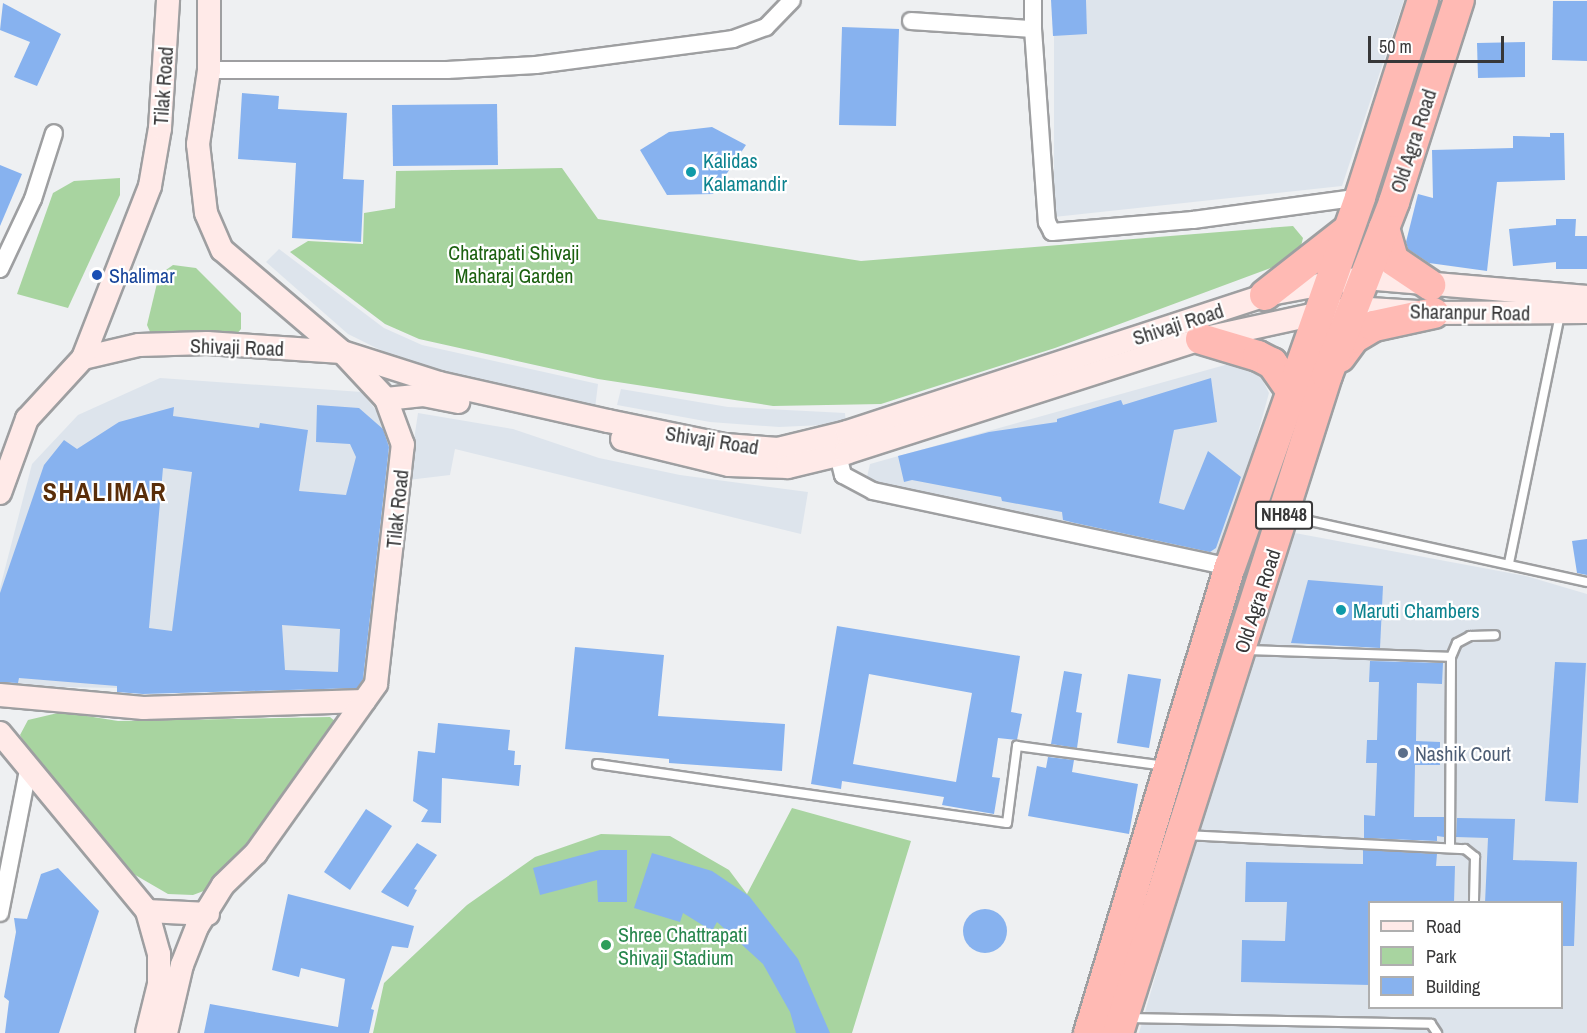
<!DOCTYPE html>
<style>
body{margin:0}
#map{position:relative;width:1587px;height:1033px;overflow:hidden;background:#eef0f2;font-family:"Archivo Narrow",sans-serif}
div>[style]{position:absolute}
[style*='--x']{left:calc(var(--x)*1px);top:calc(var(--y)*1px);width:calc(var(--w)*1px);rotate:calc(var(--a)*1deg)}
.built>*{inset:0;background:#dde4ec}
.green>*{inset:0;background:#a8d4a0}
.building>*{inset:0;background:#87b2ef}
.round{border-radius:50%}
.roads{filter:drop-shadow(2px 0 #9e9fa1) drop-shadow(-2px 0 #9e9fa1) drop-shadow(0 2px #9e9fa1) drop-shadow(0 -2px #9e9fa1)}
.lane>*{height:8px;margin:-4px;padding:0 4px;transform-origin:4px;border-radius:4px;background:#fff}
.street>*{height:16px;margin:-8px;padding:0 8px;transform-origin:8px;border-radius:8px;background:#fff}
.secondary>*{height:22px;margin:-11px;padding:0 11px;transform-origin:11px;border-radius:11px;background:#ffeae8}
.highway>*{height:30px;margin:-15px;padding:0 15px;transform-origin:15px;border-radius:15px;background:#ffbab4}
.dots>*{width:16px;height:16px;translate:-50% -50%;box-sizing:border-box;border:3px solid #fff;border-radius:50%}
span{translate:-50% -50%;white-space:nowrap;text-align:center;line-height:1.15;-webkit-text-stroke:4.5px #fff;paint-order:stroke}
.shield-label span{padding:2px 4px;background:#fff;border:2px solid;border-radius:4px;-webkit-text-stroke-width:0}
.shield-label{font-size:18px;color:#373738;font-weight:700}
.street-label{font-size:20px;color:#373738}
.culture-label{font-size:20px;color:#0d838f}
.left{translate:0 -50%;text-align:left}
.park-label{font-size:20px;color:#1b600f}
.transit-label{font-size:20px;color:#164399}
.service-label{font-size:20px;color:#4e5e75}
.leisure-label{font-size:20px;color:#27864d}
.district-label{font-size:26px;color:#5a2e09;font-weight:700;letter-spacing:1.5px}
.legend{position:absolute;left:1368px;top:901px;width:195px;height:108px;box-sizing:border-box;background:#fff;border:2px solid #afafaf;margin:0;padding:8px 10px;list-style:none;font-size:18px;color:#373738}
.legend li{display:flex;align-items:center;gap:12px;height:30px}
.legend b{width:30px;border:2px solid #afafaf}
.scale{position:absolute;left:1368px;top:36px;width:136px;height:27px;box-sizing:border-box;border:3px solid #373738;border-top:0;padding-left:8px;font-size:18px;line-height:21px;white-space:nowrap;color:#373738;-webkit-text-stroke:4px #fff;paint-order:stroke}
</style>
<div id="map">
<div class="built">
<i style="clip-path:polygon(1054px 0,1404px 0,1342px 186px,1054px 217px)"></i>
<i style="clip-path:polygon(279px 249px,384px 328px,422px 345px,598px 384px,595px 408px,419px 369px,348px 334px,266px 262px)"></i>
<i style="clip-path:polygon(1225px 365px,1255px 365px,1269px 393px,1224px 555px,865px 485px,870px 464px)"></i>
<i style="clip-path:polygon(160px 378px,362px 392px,391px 430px,380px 640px,366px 692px,0 686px,0 588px,32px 464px,78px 415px)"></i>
<i style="clip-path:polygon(621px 389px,728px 407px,845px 413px,846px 424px,779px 427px,710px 422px,617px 405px)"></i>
<i style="clip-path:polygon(418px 413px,513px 429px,599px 458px,680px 475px,808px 492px,801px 534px,455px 449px,450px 475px,408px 480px)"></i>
<i style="clip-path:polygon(evenodd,1284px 531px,1526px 576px,1587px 594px,1587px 1033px,1139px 1033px,1284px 531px,1370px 902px,1562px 902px,1562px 1008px,1370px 1008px,1370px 902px)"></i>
</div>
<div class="green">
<i style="clip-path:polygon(562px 168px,598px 219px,861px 261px,1293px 226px,1303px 238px,1300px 250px,1287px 262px,1055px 348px,881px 404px,773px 406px,598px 379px,419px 339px,385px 324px,290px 252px,308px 241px,363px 244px,364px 213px,395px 208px,396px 171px)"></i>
<i style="clip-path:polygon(120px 178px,120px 195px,68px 308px,17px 294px,53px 193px,74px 181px)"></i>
<i style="clip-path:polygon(173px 265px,196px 268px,241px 313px,241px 329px,235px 336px,151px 334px,147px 325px,159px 275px)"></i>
<i style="clip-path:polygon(62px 712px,118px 721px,330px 717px,342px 727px,209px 889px,193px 895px,168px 894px,118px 865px,41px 770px,20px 735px,28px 720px)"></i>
<i style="clip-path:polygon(792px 808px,911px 841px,852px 1033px,373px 1033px,384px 983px,467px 905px,535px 857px,601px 834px,670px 836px,729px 870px,747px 894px)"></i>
</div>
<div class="building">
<i style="clip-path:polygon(1051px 0,1086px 0,1087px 34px,1053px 36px)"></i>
<i style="clip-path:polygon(1553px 1px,1587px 1px,1587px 61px,1552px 60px)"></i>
<i style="clip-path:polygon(3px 3px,61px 34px,37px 86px,14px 77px,30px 42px,0 30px)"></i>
<i style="clip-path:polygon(842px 27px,899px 29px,896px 126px,839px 125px)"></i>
<i style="clip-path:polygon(1525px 42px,1525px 77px,1478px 78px,1477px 43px)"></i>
<i style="clip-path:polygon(242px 93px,279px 96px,278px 109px,347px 113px,343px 179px,364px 180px,361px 242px,292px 238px,296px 163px,238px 159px)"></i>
<i style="clip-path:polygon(497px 104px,498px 165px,393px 166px,392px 105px)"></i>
<i style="clip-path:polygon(712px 127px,746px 145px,713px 194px,667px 195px,640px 150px,669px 132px)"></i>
<i style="clip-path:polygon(1550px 133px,1564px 133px,1565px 180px,1497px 182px,1487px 271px,1429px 263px,1408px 249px,1406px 242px,1418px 194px,1433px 198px,1432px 150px,1513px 148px,1513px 136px,1550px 137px)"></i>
<i style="clip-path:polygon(0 165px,22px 174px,0 226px)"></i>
<i style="clip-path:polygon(1556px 219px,1576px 219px,1575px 236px,1587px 236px,1587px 269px,1556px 269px,1556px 262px,1513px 266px,1509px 229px,1556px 225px)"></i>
<i style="clip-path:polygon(1211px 378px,1217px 422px,1174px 430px,1159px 503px,1184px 510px,1208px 451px,1241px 477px,1216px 548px,1210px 552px,1075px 523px,1063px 520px,1062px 512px,1002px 501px,1001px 497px,912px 480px,904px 482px,898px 456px,989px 432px,1057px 422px,1057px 419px,1121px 400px,1123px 405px)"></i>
<i style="clip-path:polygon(evenodd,317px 405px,359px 408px,383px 429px,389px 447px,363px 679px,357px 688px,143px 694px,117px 692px,117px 686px,19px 678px,18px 683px,0 682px,0 593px,44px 465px,64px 440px,77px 449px,119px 422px,174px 407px,173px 416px,259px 428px,260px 423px,308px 430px,299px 491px,346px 495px,356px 457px,350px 444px,316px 442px,317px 405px,163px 468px,192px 472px,172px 631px,149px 628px,163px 468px,317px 405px,282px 625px,340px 629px,338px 672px,285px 670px,282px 625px)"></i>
<i style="clip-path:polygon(1587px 539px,1587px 575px,1577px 573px,1572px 541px)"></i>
<i style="clip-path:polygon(1308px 580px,1383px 586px,1380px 648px,1291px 643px)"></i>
<i style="clip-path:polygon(evenodd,837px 626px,1020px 656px,1011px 712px,1022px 714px,1017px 740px,998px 738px,992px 777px,1000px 778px,994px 814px,942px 805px,944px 797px,842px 781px,841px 789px,811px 784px,837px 626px,869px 674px,972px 693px,956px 782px,853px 764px,869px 674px)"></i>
<i style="clip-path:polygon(575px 647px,664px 655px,658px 716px,785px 724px,782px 771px,669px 763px,669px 759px,565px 749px)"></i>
<i style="clip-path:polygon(1370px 661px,1443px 663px,1442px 684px,1417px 683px,1416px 741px,1440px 742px,1440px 765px,1415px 765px,1414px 817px,1444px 817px,1444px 837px,1437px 836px,1437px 841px,1364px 838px,1364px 815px,1375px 816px,1377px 763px,1366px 763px,1367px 740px,1377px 740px,1379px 682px,1369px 682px)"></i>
<i style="clip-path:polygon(1555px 662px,1586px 663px,1578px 803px,1545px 801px)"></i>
<i style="clip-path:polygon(1064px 671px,1082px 674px,1076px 712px,1082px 713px,1077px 748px,1051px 744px)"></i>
<i style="clip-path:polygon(1128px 674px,1161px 679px,1149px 748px,1117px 743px)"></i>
<i style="clip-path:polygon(438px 723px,510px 730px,508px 750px,515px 751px,514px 765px,521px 765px,519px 786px,442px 778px,441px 823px,421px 822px,428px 810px,413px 801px,418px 751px,435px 753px)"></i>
<i style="clip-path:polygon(1048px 757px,1074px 760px,1072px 772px,1138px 784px,1129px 834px,1028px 816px,1037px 766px,1046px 768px)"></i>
<i style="clip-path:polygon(366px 809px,392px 826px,350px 890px,324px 872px)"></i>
<i style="clip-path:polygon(1457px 818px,1515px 819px,1513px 860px,1577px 862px,1574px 946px,1562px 946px,1562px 903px,1485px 903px,1488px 838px,1456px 837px)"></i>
<i style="clip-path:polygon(417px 843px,437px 855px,414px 889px,417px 890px,408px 907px,381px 892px)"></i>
<i style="clip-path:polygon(600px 850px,627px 850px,627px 902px,598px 902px,597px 880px,540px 895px,533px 868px)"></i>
<i style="clip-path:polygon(1363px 850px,1437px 854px,1436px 866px,1455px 866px,1454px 903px,1370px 903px,1370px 985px,1241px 982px,1242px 940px,1285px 941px,1287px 902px,1245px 902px,1246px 862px,1363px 864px)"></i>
<i style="clip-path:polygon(652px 853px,712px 871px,749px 896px,798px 959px,830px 1033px,796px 1033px,790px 1012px,763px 964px,717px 922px,712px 931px,683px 913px,680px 922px,634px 908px)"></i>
<i style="clip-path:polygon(58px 868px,99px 911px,59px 1033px,5px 1033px,9px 1001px,4px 997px,16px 932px,14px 918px,27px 919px,41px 874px)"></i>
<i style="clip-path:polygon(288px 894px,414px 926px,408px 948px,392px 946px,371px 1009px,374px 1010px,369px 1033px,204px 1033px,210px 1004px,338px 1027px,345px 979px,301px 968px,299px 977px,272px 970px)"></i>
<i class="round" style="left:963px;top:909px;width:44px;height:44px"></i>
</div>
<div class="roads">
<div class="lane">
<i style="--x:1287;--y:516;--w:307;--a:12.4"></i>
<i style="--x:1509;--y:563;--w:254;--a:-78.4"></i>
<i style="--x:1244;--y:650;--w:207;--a:1.9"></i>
<i style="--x:597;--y:764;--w:414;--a:8.2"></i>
<i style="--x:1007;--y:823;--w:78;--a:-82.6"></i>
<i style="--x:1017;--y:746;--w:148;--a:7.7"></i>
<i style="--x:1185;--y:835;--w:280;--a:2.9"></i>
<i style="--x:1465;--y:849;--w:13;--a:39"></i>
<i style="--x:1475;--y:857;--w:45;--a:91.3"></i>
<i style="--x:1450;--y:848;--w:191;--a:-89.7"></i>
<i style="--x:1451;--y:657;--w:15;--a:-67"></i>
<i style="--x:1457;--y:643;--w:15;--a:-28"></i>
<i style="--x:1470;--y:636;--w:25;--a:-2"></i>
<i style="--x:1128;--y:1018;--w:303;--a:1.1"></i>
<i style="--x:1431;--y:1024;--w:11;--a:56"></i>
</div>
<div class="street">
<i style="--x:911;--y:21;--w:122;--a:3.8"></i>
<i style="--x:1033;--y:29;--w:194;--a:85.9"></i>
<i style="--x:1047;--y:222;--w:11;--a:63"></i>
<i style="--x:1052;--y:232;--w:142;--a:-4.9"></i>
<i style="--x:1193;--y:220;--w:169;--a:-7.8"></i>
<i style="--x:1033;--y:29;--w:29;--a:-90"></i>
<i style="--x:209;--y:70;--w:238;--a:0"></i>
<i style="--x:447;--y:70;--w:89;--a:-3.2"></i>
<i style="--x:536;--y:65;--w:199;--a:-7.5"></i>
<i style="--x:733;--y:39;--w:35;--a:-20"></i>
<i style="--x:766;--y:27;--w:37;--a:-46"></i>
<i style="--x:0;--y:269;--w:77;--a:-64.8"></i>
<i style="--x:33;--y:199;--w:69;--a:-72.3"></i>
<i style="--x:835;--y:443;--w:33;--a:76"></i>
<i style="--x:843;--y:475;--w:34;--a:28"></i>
<i style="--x:873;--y:491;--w:365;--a:12"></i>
<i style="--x:0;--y:913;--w:146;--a:-78.9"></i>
</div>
<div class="secondary">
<i style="--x:83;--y:358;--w:57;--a:-13.1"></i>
<i style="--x:139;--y:345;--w:68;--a:-1.7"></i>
<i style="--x:207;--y:343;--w:135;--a:3.8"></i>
<i style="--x:342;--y:352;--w:102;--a:17.7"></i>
<i style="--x:439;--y:383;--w:173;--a:12.7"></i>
<i style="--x:608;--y:421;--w:119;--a:11.6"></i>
<i style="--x:725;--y:445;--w:53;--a:4.3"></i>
<i style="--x:778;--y:449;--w:71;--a:-13.8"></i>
<i style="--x:847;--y:432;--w:440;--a:-18.1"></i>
<i style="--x:1265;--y:295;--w:65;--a:-10.6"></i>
<i style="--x:1329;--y:283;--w:36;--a:-8"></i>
<i style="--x:1365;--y:278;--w:223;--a:4.9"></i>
<i style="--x:386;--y:399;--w:37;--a:-6"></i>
<i style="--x:423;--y:395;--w:36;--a:11"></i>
<i style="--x:622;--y:439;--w:110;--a:13.7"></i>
<i style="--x:729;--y:465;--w:59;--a:1.9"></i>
<i style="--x:788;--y:467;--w:60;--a:-13.6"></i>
<i style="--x:846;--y:453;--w:373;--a:-17.8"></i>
<i style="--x:1201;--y:339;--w:119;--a:-12.2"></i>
<i style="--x:1317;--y:314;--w:36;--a:-9"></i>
<i style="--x:1353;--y:308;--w:81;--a:3.5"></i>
<i style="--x:1434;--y:313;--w:153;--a:-0.4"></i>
<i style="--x:0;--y:493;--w:79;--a:-70"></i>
<i style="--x:27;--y:419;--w:83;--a:-47.4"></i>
<i style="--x:83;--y:358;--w:185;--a:-68.7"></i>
<i style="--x:150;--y:186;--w:59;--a:-80.2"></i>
<i style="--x:160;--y:128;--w:128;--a:-86.4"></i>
<i style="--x:0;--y:695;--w:144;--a:5.2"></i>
<i style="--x:143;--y:708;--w:221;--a:-1.8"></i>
<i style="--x:0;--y:733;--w:231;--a:50.4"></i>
<i style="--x:147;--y:911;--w:45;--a:74.4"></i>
<i style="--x:159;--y:954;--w:30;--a:90"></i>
<i style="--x:159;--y:984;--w:50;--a:103.8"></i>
<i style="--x:147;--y:911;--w:61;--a:2.8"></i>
<i style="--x:166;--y:1033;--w:70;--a:-76.8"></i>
<i style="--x:182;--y:965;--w:41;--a:-68.5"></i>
<i style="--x:197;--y:927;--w:49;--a:-58.2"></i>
<i style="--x:223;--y:885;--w:46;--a:-44.1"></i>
<i style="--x:256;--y:853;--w:207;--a:-54.6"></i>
<i style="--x:376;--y:684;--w:241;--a:-83.6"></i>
<i style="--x:403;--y:445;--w:49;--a:-110.3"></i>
<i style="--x:386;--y:399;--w:64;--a:-133.1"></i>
<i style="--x:342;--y:352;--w:157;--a:-139.6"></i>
<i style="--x:222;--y:250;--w:40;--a:-113.4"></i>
<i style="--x:206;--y:213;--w:69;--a:-96.6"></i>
<i style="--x:198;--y:144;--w:75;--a:-81.5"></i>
<i style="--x:209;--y:70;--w:70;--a:-90"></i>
</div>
<div class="highway">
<i style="--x:1384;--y:228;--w:33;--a:74"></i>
<i style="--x:1393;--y:260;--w:45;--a:34"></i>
<i style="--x:1265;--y:295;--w:105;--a:-38.1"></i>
<i style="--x:1201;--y:339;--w:59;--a:16.6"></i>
<i style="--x:1258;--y:356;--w:16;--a:27"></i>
<i style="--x:1272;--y:363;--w:32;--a:55"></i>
<i style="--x:1340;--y:357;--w:24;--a:-54"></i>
<i style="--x:1354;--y:338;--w:23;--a:-31"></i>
<i style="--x:1374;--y:326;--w:61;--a:-12.2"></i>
<i style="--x:1089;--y:1033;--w:487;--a:-73.2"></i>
<i style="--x:1230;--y:567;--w:392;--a:-70.6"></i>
<i style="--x:1360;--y:197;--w:207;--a:-72.3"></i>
<i style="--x:1118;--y:1033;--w:690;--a:-72.38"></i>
<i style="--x:1327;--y:375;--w:186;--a:-68.8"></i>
<i style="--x:1394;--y:202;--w:212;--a:-72.2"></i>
</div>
</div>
<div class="dots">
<i style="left:691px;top:172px;background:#0f9aa8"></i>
<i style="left:97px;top:275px;background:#1a4fb4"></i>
<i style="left:1341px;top:610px;background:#0f9aa8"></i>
<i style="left:1403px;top:753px;background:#5c6f8a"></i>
<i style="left:606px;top:945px;background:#2e9e5b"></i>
</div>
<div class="shield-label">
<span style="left:1284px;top:515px">NH848</span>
</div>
<div class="street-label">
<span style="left:163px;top:86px;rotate:-86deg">Tilak Road</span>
<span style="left:1413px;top:141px;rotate:-72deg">Old Agra Road</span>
<span style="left:1470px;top:312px;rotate:1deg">Sharanpur Road</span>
<span style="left:1178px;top:324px;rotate:-18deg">Shivaji Road</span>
<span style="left:237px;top:347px;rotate:2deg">Shivaji Road</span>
<span style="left:712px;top:440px;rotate:9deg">Shivaji Road</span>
<span style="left:397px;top:509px;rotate:-84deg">Tilak Road</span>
<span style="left:1257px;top:601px;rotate:-72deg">Old Agra Road</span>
</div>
<div class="culture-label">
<span class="left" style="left:703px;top:172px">Kalidas<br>Kalamandir</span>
<span class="left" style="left:1353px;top:610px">Maruti Chambers</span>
</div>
<div class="park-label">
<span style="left:514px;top:264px">Chatrapati Shivaji<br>Maharaj Garden</span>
</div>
<div class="transit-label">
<span class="left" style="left:109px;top:275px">Shalimar</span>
</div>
<div class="service-label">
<span class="left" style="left:1415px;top:753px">Nashik Court</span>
</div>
<div class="leisure-label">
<span class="left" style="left:618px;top:946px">Shree Chattrapati<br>Shivaji Stadium</span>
</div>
<div class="district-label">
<span style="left:105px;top:492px">SHALIMAR</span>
</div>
<ul class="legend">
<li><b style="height:8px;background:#ffeae8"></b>Road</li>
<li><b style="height:16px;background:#a8d4a0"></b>Park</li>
<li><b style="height:16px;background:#87b2ef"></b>Building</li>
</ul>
<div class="scale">50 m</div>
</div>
